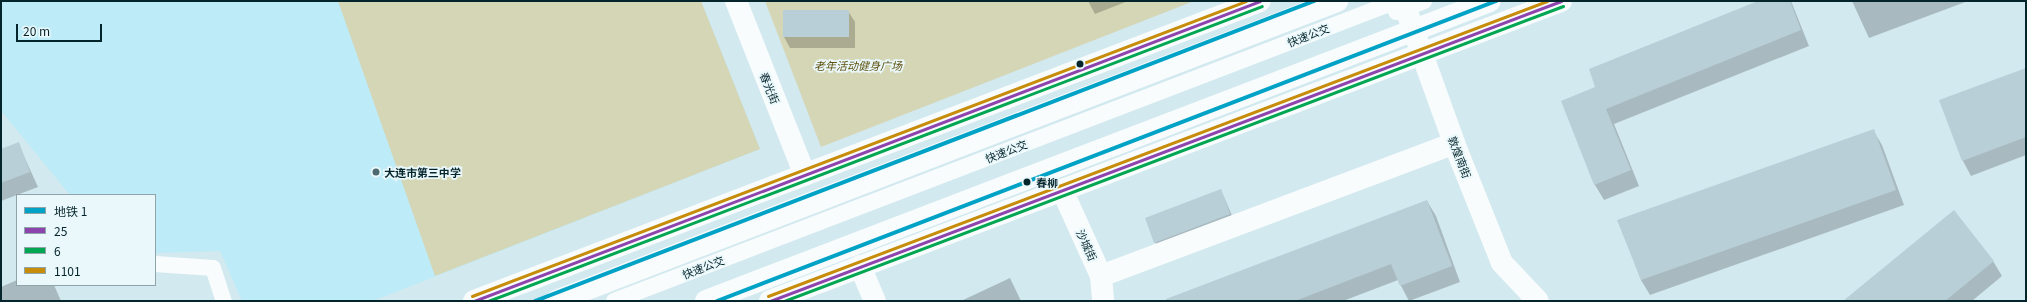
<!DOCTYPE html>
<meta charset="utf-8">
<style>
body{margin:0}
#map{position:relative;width:2027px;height:302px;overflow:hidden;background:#d2e9ef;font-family:Georgia,"Noto Sans SC",serif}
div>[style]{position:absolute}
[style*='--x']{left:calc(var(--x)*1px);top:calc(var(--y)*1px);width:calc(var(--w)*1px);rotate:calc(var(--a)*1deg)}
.built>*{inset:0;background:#bdebf7}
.green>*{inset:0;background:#d5d6b6}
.shadow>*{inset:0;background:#0003}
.building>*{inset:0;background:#b9cfd8}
.service>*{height:16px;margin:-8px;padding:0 8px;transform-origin:8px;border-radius:8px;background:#f8fcfd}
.minor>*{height:22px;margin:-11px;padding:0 11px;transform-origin:11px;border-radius:11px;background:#f8fcfd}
.primary>*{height:22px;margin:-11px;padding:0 11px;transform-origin:11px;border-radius:11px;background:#f8fcfd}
.trunk>*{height:22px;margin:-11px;padding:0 11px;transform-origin:11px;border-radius:11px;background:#f8fcfd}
.bus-1>*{height:3px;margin:-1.5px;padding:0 1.5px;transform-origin:1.5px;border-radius:1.5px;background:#8e44ad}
.bus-2>*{height:3px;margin:-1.5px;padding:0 1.5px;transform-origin:1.5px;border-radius:1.5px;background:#00a651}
.bus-3>*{height:3px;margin:-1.5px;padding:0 1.5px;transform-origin:1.5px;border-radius:1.5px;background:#c78c09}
.metro-1>*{height:4px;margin:-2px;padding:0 2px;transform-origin:2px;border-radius:2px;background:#00a2c6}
.dots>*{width:11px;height:11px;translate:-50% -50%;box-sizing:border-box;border:2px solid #eaf8fb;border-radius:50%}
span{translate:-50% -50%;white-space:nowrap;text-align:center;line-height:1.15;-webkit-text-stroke:3.5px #eaf8fb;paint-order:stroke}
.street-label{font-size:11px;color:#05252c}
.park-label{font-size:11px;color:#60500c;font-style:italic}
.poi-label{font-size:11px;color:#05252c;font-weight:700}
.left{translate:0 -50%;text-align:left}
.stop-label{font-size:11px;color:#05252c;font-weight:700}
.frame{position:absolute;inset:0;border:2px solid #05252c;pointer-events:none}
.legend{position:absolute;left:16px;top:194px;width:140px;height:92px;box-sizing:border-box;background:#eaf8fb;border:1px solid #8ea4a8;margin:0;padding:5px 7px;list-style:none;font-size:12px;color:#05252c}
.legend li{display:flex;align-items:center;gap:8px;height:20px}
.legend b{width:20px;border:1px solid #8ea4a8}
.scale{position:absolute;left:16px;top:24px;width:86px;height:18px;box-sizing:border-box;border:2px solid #05252c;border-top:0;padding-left:5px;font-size:12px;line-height:14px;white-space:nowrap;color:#05252c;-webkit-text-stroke:3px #eaf8fb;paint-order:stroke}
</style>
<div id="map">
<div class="built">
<i style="clip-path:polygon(1px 1px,701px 1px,760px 149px,373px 301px,242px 301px,220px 251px,155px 253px,155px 195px,70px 195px,1px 111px)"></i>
</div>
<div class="green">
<i style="clip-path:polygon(338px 1px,701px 1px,760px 149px,435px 276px)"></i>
<i style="clip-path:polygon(765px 1px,1194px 1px,821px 147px)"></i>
</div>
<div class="shadow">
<i style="clip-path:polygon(1088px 1px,1128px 1px,1095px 14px)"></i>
<i style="clip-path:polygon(1761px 1px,1791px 1px,1809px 46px,1614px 124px,1639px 186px,1604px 200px,1595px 185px,1562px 101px,1597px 87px)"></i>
<i style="clip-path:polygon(1852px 1px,1968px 1px,1869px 38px)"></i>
<i style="clip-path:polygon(848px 11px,855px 22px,855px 48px,790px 48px,784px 37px)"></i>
<i style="clip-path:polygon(2026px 69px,2026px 155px,1971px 176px,1963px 161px,1940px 101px)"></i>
<i style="clip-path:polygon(1873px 130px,1882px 145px,1904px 205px,1650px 295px,1641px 280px,1619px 220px)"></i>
<i style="clip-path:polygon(18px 143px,38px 187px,1px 201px,1px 150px)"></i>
<i style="clip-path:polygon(1221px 190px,1236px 225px,1162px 253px,1155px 242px)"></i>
<i style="clip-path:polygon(1427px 201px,1436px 216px,1460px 282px,1409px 301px,1398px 280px,1343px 301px,1200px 301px)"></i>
<i style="clip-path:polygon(1993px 261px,2002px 276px,1972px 301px,1845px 301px)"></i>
<i style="clip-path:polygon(1010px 278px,1021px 301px,961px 301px)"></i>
<i style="clip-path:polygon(17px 280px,17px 285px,54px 285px,61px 301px,1px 301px,1px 287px)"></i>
</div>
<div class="building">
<i style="clip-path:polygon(1758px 1px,1790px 1px,1801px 30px,1606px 109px,1631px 170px,1594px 185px,1561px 101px,1595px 87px,1589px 69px)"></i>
<i style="clip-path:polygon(783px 10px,849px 10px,849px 37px,783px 37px)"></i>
<i style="clip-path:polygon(2026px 68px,2026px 137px,1962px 161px,1939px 100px)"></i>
<i style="clip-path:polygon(1874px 129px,1896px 190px,1641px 280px,1617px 220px)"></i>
<i style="clip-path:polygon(19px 142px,30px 172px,1px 183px,1px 149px)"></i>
<i style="clip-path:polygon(1221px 189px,1230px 214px,1154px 243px,1145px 218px)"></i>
<i style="clip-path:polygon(1427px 200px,1452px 266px,1400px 286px,1391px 264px,1295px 301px,1166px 301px,1166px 299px)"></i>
<i style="clip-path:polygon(1954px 210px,1994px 261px,1945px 301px,1843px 301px)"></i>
</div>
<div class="service">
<i style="--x:1396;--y:12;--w:30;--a:-21"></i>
<i style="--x:155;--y:264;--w:58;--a:3.9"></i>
<i style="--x:213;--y:268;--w:35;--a:72"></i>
<i style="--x:614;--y:301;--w:839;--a:-20.96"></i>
</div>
<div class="minor">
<i style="--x:736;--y:1;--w:187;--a:68.4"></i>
<i style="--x:1403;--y:1;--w:151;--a:70.2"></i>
<i style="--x:1454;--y:143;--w:129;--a:68.2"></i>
<i style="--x:1502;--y:263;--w:52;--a:46.5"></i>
<i style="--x:1062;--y:190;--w:94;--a:65.6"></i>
<i style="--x:1101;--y:276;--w:25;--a:85"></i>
<i style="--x:860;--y:266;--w:38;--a:67"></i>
<i style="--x:1101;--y:276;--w:377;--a:-20.6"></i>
</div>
<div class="primary">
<i style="--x:474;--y:301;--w:841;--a:-20.89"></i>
<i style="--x:770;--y:301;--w:846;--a:-20.77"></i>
</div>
<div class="trunk">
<i style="--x:556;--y:301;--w:837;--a:-21.01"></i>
<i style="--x:706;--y:301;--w:839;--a:-20.94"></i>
</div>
<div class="bus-1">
<i style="--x:474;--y:301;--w:841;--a:-20.89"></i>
<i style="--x:770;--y:301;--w:846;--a:-20.77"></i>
</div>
<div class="bus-2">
<i style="--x:488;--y:301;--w:828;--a:-20.86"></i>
<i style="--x:784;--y:301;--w:833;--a:-20.74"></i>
</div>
<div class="bus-3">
<i style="--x:472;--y:296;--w:828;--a:-20.86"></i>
<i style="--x:768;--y:296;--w:833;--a:-20.74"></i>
</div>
<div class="metro-1">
<i style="--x:535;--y:301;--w:835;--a:-21.06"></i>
<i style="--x:717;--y:301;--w:835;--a:-21.06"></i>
</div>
<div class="dots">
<i style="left:1080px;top:64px;background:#05252c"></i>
<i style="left:376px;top:172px;background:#4d6a70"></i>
<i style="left:1027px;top:182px;background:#05252c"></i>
</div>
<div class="street-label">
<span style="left:1308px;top:35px;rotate:-21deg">快速公交</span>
<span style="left:770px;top:88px;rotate:68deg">春光街</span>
<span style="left:1006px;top:151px;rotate:-21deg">快速公交</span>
<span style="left:1460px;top:157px;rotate:69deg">敦煌南街</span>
<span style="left:1087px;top:245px;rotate:65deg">沙城街</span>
<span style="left:703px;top:267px;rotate:-21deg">快速公交</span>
</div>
<div class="park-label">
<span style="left:858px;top:65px">老年活动健身广场</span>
</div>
<div class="poi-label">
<span class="left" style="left:384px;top:172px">大连市第三中学</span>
</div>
<div class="stop-label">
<span class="left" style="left:1036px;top:182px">春柳</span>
</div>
<div class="frame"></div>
<ul class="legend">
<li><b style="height:5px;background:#00a2c6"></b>地铁 1</li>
<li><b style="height:5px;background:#8e44ad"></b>25</li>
<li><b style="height:5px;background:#00a651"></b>6</li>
<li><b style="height:5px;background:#c78c09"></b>1101</li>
</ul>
<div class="scale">20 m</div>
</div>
